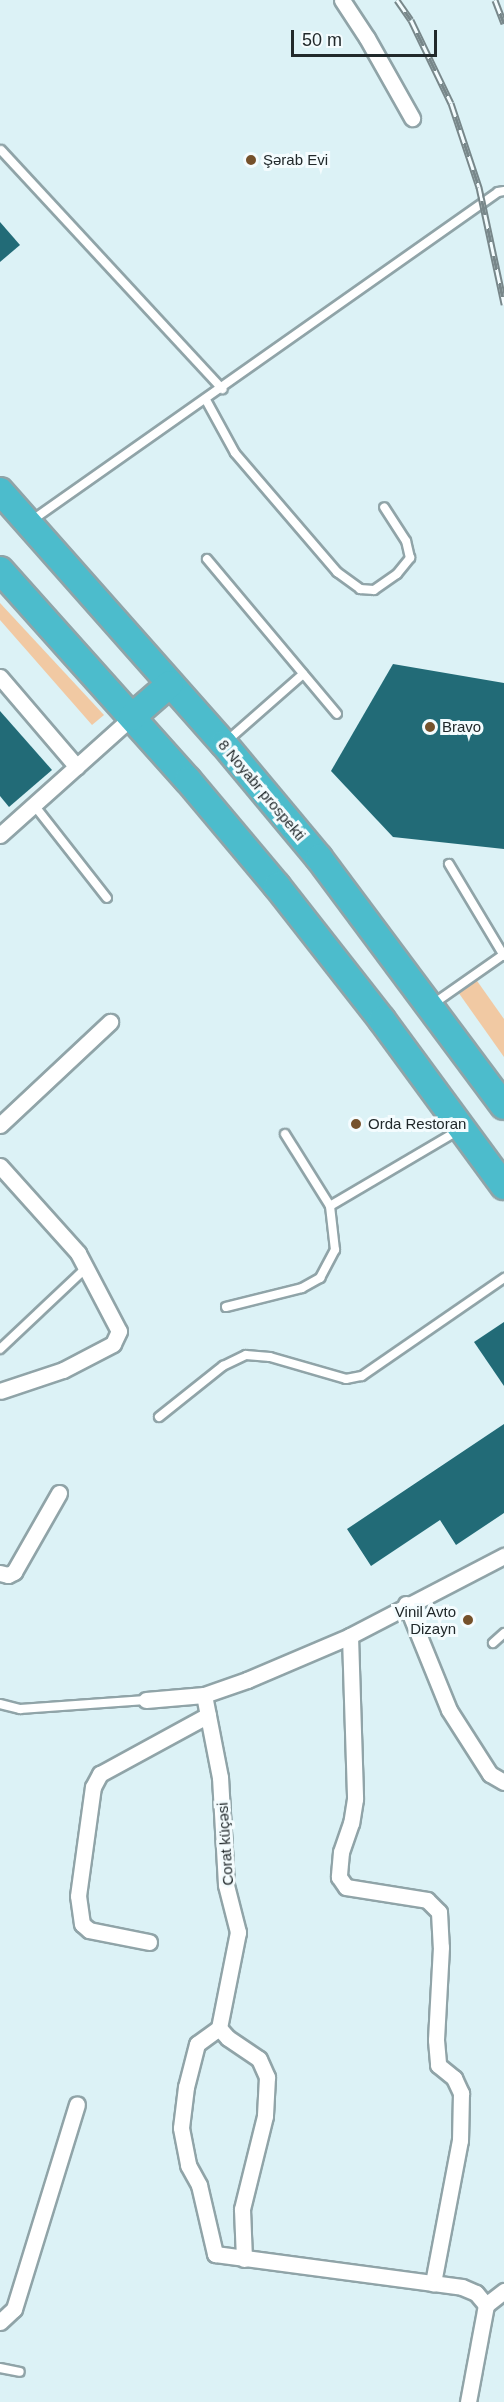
<!DOCTYPE html>
<meta charset="utf-8">
<style>
body{margin:0}
#map{position:relative;width:504px;height:2402px;overflow:hidden;background:#dcf2f6;font-family:Arial,sans-serif}
div>[style]{position:absolute}
[style*='--x']{left:calc(var(--x)*1px);top:calc(var(--y)*1px);width:calc(var(--w)*1px);rotate:calc(var(--a)*1deg)}
.green>*{inset:0;background:#f1c9a3}
.building>*{inset:0;background:#226b77}
.roads{filter:drop-shadow(2px 0 #90a4a8) drop-shadow(-2px 0 #90a4a8) drop-shadow(0 2px #90a4a8) drop-shadow(0 -2px #90a4a8)}
.service>*{height:8px;margin:-4px;padding:0 4px;transform-origin:4px;border-radius:4px;background:#fff}
.minor>*{height:15px;margin:-7.5px;padding:0 7.5px;transform-origin:7.5px;border-radius:7.5px;background:#fff}
.trunk>*{height:26px;margin:-13px;padding:0 13px;transform-origin:13px;border-radius:13px;background:#4cbccc}
.rail>*{height:7px;margin-top:-3.5px;transform-origin:0;background:repeating-linear-gradient(90deg,#f4fcfe 0 14px,#78878a 0 28px);box-sizing:border-box;border-block:2px solid #78878a}
.dots>*{width:16px;height:16px;translate:-50% -50%;box-sizing:border-box;border:3px solid #f4fcfe;border-radius:50%}
span{translate:-50% -50%;white-space:nowrap;text-align:center;line-height:1.15;-webkit-text-stroke:6px #f4fcfe;paint-order:stroke}
.poi-label{font-size:15px;color:#21292b}
.left{translate:0 -50%;text-align:left}
.right{translate:-100% -50%;text-align:right}
.street-label{font-size:15px;color:#21292b}
.scale{position:absolute;left:291px;top:30px;width:146px;height:27px;box-sizing:border-box;border:3px solid #21292b;border-top:0;padding-left:8px;font-size:18px;line-height:21px;white-space:nowrap;color:#21292b;-webkit-text-stroke:4px #f4fcfe;paint-order:stroke}
</style>
<div id="map">
<div class="green">
<i style="clip-path:polygon(0 603px,104px 715px,92px 725px,0 620px)"></i>
<i style="clip-path:polygon(475px 978px,504px 1019px,504px 1057px,458px 992px)"></i>
</div>
<div class="building">
<i style="clip-path:polygon(0 222px,20px 245px,0 262px)"></i>
<i style="clip-path:polygon(393px 664px,504px 683px,504px 849px,393px 837px,331px 771px)"></i>
<i style="clip-path:polygon(0 711px,52px 770px,9px 807px,0 796px)"></i>
<i style="clip-path:polygon(504px 1322px,504px 1386px,474px 1342px)"></i>
<i style="clip-path:polygon(504px 1424px,504px 1513px,456px 1545px,440px 1520px,371px 1566px,347px 1529px)"></i>
</div>
<div class="roads">
<div class="service">
<i style="--x:1;--y:150;--w:326;--a:47.2"></i>
<i style="--x:206;--y:400;--w:60;--a:61.3"></i>
<i style="--x:235;--y:453;--w:157;--a:49.4"></i>
<i style="--x:337;--y:572;--w:29;--a:36"></i>
<i style="--x:360;--y:589;--w:14;--a:4"></i>
<i style="--x:374;--y:590;--w:28;--a:-35"></i>
<i style="--x:397;--y:574;--w:21;--a:-51"></i>
<i style="--x:410;--y:558;--w:17;--a:-103"></i>
<i style="--x:406;--y:541;--w:40;--a:-122.9"></i>
<i style="--x:31;--y:521;--w:571;--a:-35.16"></i>
<i style="--x:498;--y:192;--w:6;--a:-9"></i>
<i style="--x:207;--y:559;--w:202;--a:50"></i>
<i style="--x:228;--y:740;--w:100;--a:-41.3"></i>
<i style="--x:34;--y:805;--w:118;--a:51.9"></i>
<i style="--x:449;--y:864;--w:107;--a:59.1"></i>
<i style="--x:433;--y:1004;--w:85;--a:-35"></i>
<i style="--x:285;--y:1134;--w:85;--a:58"></i>
<i style="--x:226;--y:1307;--w:78;--a:-14"></i>
<i style="--x:302;--y:1288;--w:21;--a:-29"></i>
<i style="--x:320;--y:1278;--w:32;--a:-62"></i>
<i style="--x:335;--y:1250;--w:44;--a:-96.5"></i>
<i style="--x:330;--y:1206;--w:150;--a:-30.5"></i>
<i style="--x:0;--y:1349;--w:118;--a:-43.3"></i>
<i style="--x:159;--y:1417;--w:82;--a:-38.6"></i>
<i style="--x:223;--y:1366;--w:25;--a:-26"></i>
<i style="--x:246;--y:1355;--w:24;--a:5"></i>
<i style="--x:270;--y:1357;--w:79;--a:16.1"></i>
<i style="--x:346;--y:1379;--w:16;--a:-11"></i>
<i style="--x:362;--y:1376;--w:173;--a:-34.6"></i>
<i style="--x:493;--y:1643;--w:15;--a:-42"></i>
<i style="--x:0;--y:1704;--w:21;--a:14"></i>
<i style="--x:20;--y:1709;--w:126;--a:-4.1"></i>
<i style="--x:0;--y:2368;--w:20;--a:11"></i>
</div>
<div class="minor">
<i style="--x:342;--y:0;--w:45;--a:56.7"></i>
<i style="--x:367;--y:38;--w:92;--a:60.6"></i>
<i style="--x:0;--y:677;--w:118;--a:49.5"></i>
<i style="--x:0;--y:835;--w:177;--a:-41.8"></i>
<i style="--x:0;--y:1125;--w:151;--a:-43.1"></i>
<i style="--x:0;--y:1166;--w:117;--a:48.1"></i>
<i style="--x:78;--y:1253;--w:88;--a:62.3"></i>
<i style="--x:119;--y:1331;--w:14;--a:115"></i>
<i style="--x:113;--y:1344;--w:56;--a:152.5"></i>
<i style="--x:63;--y:1370;--w:66;--a:161.6"></i>
<i style="--x:0;--y:1573;--w:8;--a:14"></i>
<i style="--x:8;--y:1575;--w:7;--a:-27"></i>
<i style="--x:14;--y:1572;--w:91;--a:-60.3"></i>
<i style="--x:406;--y:1604;--w:114;--a:67.9"></i>
<i style="--x:449;--y:1710;--w:76;--a:57.4"></i>
<i style="--x:490;--y:1774;--w:16;--a:30"></i>
<i style="--x:350;--y:1636;--w:163;--a:88.2"></i>
<i style="--x:355;--y:1799;--w:24;--a:99"></i>
<i style="--x:351;--y:1823;--w:31;--a:109"></i>
<i style="--x:341;--y:1852;--w:25;--a:95"></i>
<i style="--x:339;--y:1877;--w:12;--a:55"></i>
<i style="--x:346;--y:1887;--w:82;--a:9.1"></i>
<i style="--x:427;--y:1900;--w:17;--a:45"></i>
<i style="--x:439;--y:1912;--w:35;--a:87"></i>
<i style="--x:441;--y:1947;--w:93;--a:93.1"></i>
<i style="--x:436;--y:2040;--w:25;--a:85"></i>
<i style="--x:438;--y:2065;--w:21;--a:39"></i>
<i style="--x:454;--y:2078;--w:17;--a:65"></i>
<i style="--x:461;--y:2093;--w:47;--a:91.2"></i>
<i style="--x:460;--y:2140;--w:146;--a:100.7"></i>
<i style="--x:204;--y:1695;--w:84;--a:79"></i>
<i style="--x:220;--y:1777;--w:108;--a:86.8"></i>
<i style="--x:226;--y:1885;--w:49;--a:75.7"></i>
<i style="--x:238;--y:1932;--w:98;--a:101.2"></i>
<i style="--x:219;--y:2028;--w:13;--a:48"></i>
<i style="--x:228;--y:2038;--w:37;--a:34"></i>
<i style="--x:259;--y:2059;--w:20;--a:66"></i>
<i style="--x:267;--y:2077;--w:39;--a:93"></i>
<i style="--x:265;--y:2116;--w:96;--a:103.9"></i>
<i style="--x:242;--y:2209;--w:50;--a:87.7"></i>
<i style="--x:146;--y:1700;--w:58;--a:-4.9"></i>
<i style="--x:204;--y:1695;--w:46;--a:-19.2"></i>
<i style="--x:247;--y:1680;--w:112;--a:-23.1"></i>
<i style="--x:350;--y:1636;--w:174;--a:-27.5"></i>
<i style="--x:149;--y:1942;--w:61;--a:-168.7"></i>
<i style="--x:89;--y:1930;--w:9;--a:-139"></i>
<i style="--x:82;--y:1924;--w:28;--a:-98"></i>
<i style="--x:78;--y:1896;--w:110;--a:-82.2"></i>
<i style="--x:93;--y:1787;--w:15;--a:-62"></i>
<i style="--x:100;--y:1774;--w:123;--a:-28.6"></i>
<i style="--x:219;--y:2028;--w:27;--a:144"></i>
<i style="--x:197;--y:2044;--w:44;--a:104.3"></i>
<i style="--x:186;--y:2087;--w:41;--a:97"></i>
<i style="--x:181;--y:2128;--w:38;--a:79"></i>
<i style="--x:188;--y:2165;--w:23;--a:61"></i>
<i style="--x:199;--y:2185;--w:71;--a:76.9"></i>
<i style="--x:215;--y:2254;--w:249;--a:7.6"></i>
<i style="--x:462;--y:2287;--w:15;--a:23"></i>
<i style="--x:476;--y:2293;--w:16;--a:50"></i>
<i style="--x:486;--y:2305;--w:23;--a:-38"></i>
<i style="--x:0;--y:2322;--w:19;--a:-43"></i>
<i style="--x:14;--y:2309;--w:214;--a:-72.9"></i>
<i style="--x:468;--y:2402;--w:99;--a:-79.5"></i>
</div>
<div class="trunk">
<i style="--x:0;--y:491;--w:338;--a:48.5"></i>
<i style="--x:224;--y:744;--w:148;--a:50.2"></i>
<i style="--x:319;--y:858;--w:309;--a:53.3"></i>
<i style="--x:0;--y:570;--w:282;--a:48.2"></i>
<i style="--x:188;--y:780;--w:138;--a:50"></i>
<i style="--x:277;--y:886;--w:170;--a:51.9"></i>
<i style="--x:382;--y:1020;--w:206;--a:53.7"></i>
<i style="--x:132;--y:717;--w:50;--a:-41"></i>
</div>
</div>
<div class="rail">
<i style="--x:397;--y:0;--w:24;--a:55"></i>
<i style="--x:411;--y:20;--w:92;--a:64.3"></i>
<i style="--x:451;--y:103;--w:89;--a:71.6"></i>
<i style="--x:479;--y:187;--w:120;--a:77.9"></i>
<i style="--x:495;--y:0;--w:25;--a:69"></i>
</div>
<div class="dots">
<i style="left:251px;top:160px;background:#75512b"></i>
<i style="left:430px;top:727px;background:#75512b"></i>
<i style="left:356px;top:1124px;background:#75512b"></i>
<i style="left:468px;top:1620px;background:#75512b"></i>
</div>
<div class="poi-label">
<span class="left" style="left:263px;top:160px">Şərab Evi</span>
<span class="left" style="left:442px;top:727px">Bravo</span>
<span class="left" style="left:368px;top:1124px">Orda Restoran</span>
<span class="right" style="left:456px;top:1620px">Vinil Avto<br>Dizayn</span>
</div>
<div class="street-label">
<span style="left:262px;top:790px;rotate:50deg">8 Noyabr prospekti</span>
<span style="left:225px;top:1844px;rotate:-94deg">Corat küçəsi</span>
</div>
<div class="scale">50 m</div>
</div>
